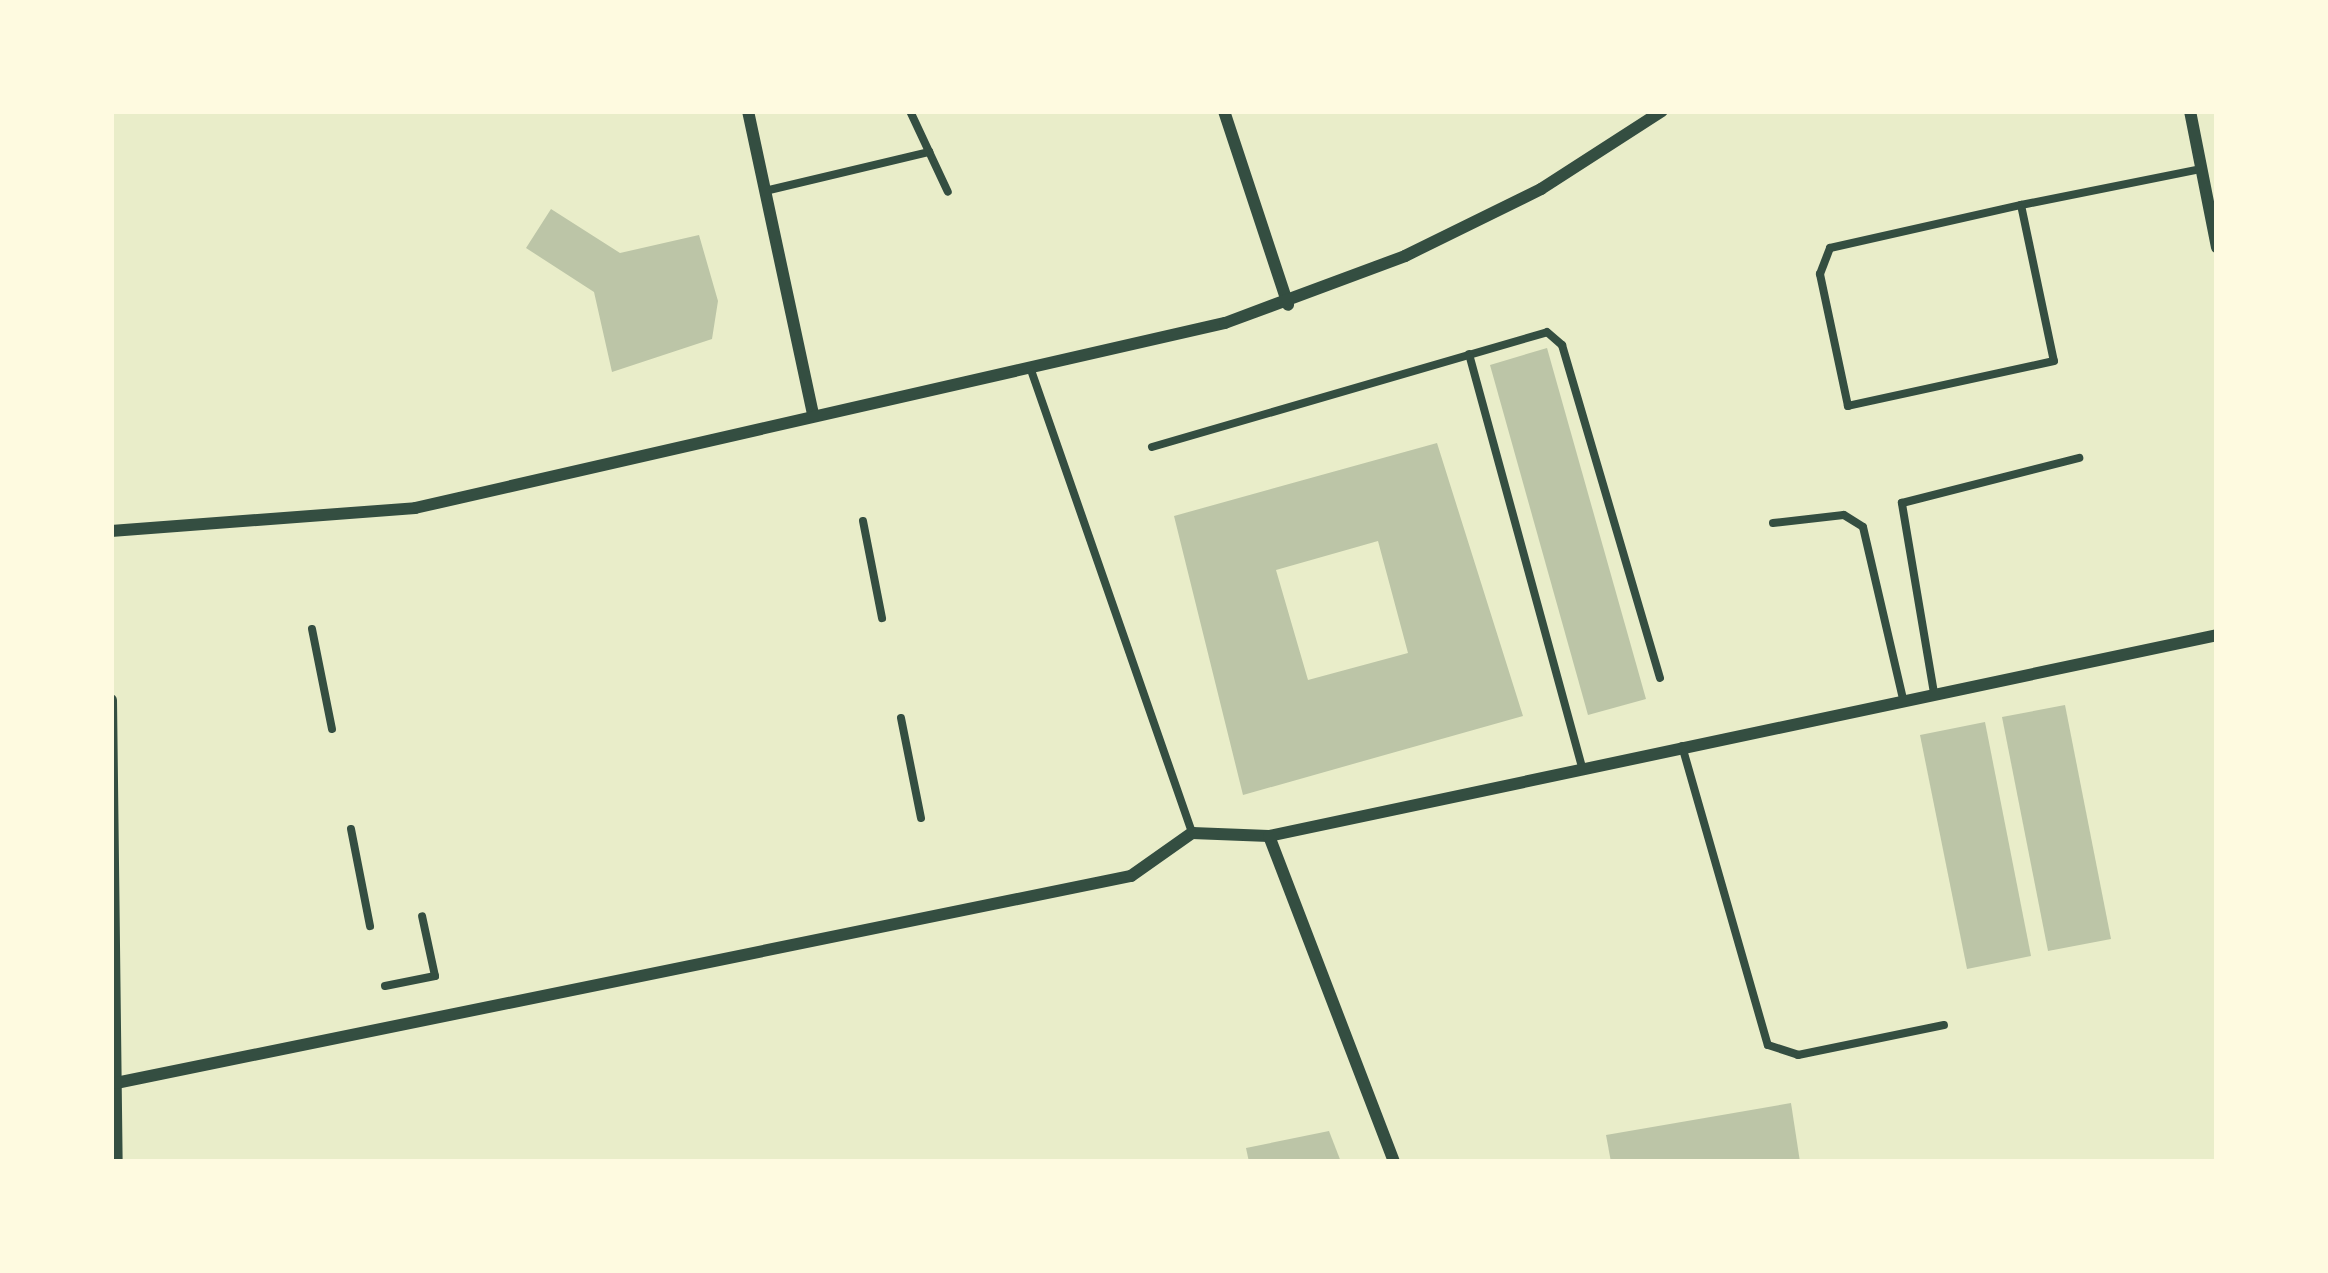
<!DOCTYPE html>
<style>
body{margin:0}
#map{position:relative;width:2328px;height:1273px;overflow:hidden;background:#e9edc9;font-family:"Fira Sans",sans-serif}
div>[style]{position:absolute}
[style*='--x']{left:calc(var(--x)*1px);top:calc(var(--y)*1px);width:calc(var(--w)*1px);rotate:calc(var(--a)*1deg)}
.building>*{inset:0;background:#bcc5a7}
.path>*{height:8px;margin:-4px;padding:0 4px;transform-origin:4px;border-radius:4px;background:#344e41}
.service>*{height:8px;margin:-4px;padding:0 4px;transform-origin:4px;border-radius:4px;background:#344e41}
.minor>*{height:12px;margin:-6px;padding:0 6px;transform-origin:6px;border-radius:6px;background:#344e41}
span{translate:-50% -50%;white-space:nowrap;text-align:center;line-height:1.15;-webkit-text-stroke:10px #fefae0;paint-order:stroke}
.frame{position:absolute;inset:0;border:114px solid #fefae0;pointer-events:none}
</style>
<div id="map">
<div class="building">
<i style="clip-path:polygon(551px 209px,620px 253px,699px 235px,718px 301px,712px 339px,612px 372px,594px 292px,526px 248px)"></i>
<i style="clip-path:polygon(1547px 348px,1646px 699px,1588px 715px,1490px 365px)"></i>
<i style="clip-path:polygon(evenodd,1437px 443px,1523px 716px,1243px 795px,1174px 516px,1437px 443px,1378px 541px,1408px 653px,1308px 680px,1276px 570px,1378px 541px)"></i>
<i style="clip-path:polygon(2065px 705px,2111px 939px,2048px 951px,2002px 717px)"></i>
<i style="clip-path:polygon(1985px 722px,2031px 956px,1967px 969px,1920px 735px)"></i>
<i style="clip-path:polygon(1791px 1103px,1800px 1162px,1611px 1162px,1606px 1135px)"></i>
<i style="clip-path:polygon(1329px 1131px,1341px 1162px,1249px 1162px,1246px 1148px)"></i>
</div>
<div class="path">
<i style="--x:385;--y:986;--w:51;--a:-11.3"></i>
<i style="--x:435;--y:976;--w:61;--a:-102.2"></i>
</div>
<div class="service">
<i style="--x:910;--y:111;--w:89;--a:64.9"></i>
<i style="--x:765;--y:191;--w:169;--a:-13.4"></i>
<i style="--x:2021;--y:205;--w:159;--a:78.1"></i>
<i style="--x:2054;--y:361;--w:211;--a:167.7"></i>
<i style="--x:1848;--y:406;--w:135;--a:-102"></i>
<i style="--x:1820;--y:274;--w:28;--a:-69"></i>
<i style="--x:1830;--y:248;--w:196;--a:-12.7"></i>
<i style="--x:2021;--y:205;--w:184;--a:-11.3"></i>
<i style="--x:1469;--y:354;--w:428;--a:74.7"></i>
<i style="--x:1031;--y:370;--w:490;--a:70.8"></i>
<i style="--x:1152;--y:447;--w:411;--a:-16.2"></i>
<i style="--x:1547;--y:332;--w:20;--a:41"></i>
<i style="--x:1562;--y:345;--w:347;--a:73.6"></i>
<i style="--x:863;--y:521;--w:99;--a:78.9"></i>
<i style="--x:1773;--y:523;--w:71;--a:-6.4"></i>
<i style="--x:1844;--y:515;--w:22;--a:32"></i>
<i style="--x:1863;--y:527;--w:177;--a:76.9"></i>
<i style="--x:312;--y:629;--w:102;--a:78.7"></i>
<i style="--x:1934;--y:693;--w:193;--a:-99.6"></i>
<i style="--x:1902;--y:503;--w:183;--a:-14.3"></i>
<i style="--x:901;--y:718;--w:102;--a:78.7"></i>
<i style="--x:1682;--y:746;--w:311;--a:74"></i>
<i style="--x:1768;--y:1045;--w:32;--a:18"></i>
<i style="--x:1798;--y:1055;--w:149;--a:-11.6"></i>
<i style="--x:351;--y:829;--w:99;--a:78.9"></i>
</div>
<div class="minor">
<i style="--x:748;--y:111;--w:311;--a:77.9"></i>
<i style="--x:1224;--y:111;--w:204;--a:71.7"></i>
<i style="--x:2190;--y:111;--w:139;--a:78.8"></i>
<i style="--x:111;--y:531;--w:305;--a:-4.3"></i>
<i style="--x:415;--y:508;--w:831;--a:-12.87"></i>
<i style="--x:1225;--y:323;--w:192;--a:-20.4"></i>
<i style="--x:1405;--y:256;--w:152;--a:-26.2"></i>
<i style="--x:1541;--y:189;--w:144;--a:-32.8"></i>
<i style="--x:111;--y:700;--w:462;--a:89.3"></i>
<i style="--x:1269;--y:836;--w:349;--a:69"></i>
<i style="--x:116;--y:1083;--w:1036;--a:-11.53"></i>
<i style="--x:1131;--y:876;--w:75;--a:-35.2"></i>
<i style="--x:1192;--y:833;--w:77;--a:2.2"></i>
<i style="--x:1269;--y:836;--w:969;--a:-11.97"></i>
</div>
<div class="frame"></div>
</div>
